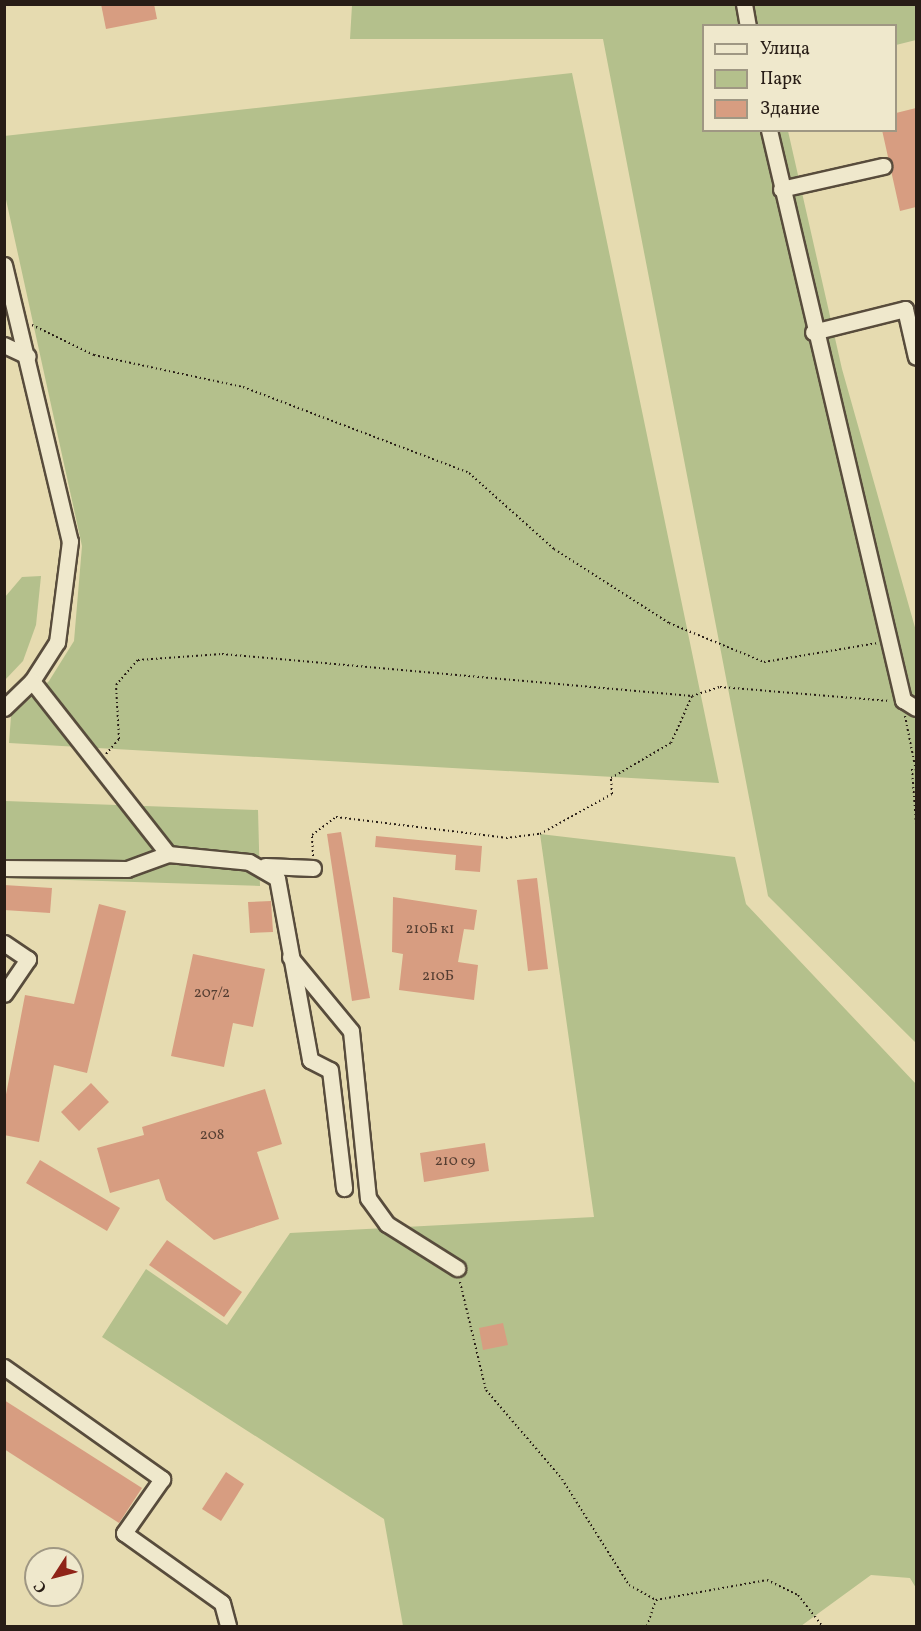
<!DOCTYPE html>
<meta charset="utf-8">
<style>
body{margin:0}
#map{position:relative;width:921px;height:1631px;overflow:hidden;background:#e6dbb0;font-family:Vollkorn,serif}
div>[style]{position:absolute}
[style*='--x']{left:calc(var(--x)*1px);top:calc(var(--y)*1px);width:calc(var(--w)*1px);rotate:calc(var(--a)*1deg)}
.green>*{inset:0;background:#b4c08c}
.building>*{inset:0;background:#d79d81}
.path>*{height:2px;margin-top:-1px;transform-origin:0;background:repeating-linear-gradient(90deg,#281d16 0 1.5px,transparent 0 4.5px)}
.roads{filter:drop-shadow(2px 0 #584c3c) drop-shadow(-2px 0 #584c3c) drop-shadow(0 2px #584c3c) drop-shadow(0 -2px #584c3c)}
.minor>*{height:15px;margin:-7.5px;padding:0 7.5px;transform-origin:7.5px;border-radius:7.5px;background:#efe8cc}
span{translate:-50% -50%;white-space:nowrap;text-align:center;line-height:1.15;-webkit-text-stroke:6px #efe8cc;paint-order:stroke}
.number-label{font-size:15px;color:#543d31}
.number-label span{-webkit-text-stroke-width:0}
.frame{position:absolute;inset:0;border:6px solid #281d16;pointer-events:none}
.legend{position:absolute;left:702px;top:24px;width:195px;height:108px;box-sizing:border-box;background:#efe8cc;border:2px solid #9f9783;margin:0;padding:8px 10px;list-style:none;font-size:18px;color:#281d16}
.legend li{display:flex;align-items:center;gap:12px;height:30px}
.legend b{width:30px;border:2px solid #9f9783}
.north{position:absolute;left:24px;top:1547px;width:60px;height:60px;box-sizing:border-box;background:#efe8cc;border:2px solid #9f9783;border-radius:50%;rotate:234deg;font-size:16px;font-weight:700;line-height:24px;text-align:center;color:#281d16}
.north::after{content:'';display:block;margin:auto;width:21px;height:27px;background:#8f2418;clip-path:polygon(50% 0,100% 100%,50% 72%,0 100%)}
</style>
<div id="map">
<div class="green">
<i style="clip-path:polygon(352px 5px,916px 5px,916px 40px,896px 45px,896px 26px,704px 26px,704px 130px,788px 131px,842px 369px,916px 631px,916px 1043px,768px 896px,603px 39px,350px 39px)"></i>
<i style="clip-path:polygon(572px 73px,719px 783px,9px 743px,11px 716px,49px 681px,74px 641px,82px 546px,5px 195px,4px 136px)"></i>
<i style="clip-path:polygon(41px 576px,36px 625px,23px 661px,5px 680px,5px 597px,22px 577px)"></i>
<i style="clip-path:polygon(5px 801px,258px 810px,260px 886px,5px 878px)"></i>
<i style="clip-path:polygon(540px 834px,735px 857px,746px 904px,916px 1084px,916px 1588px,910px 1578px,871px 1575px,801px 1626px,403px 1626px,384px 1519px,102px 1337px,146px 1269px,227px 1325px,290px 1233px,594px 1217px)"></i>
</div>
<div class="building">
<i style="clip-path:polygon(101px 4px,154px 4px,157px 19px,106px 29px)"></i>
<i style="clip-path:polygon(916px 108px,916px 207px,900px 211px,882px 130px,896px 130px,896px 113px)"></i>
<i style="clip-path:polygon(341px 832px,370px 998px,352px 1001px,327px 834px)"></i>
<i style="clip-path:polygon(376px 836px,482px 846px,480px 872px,455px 870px,456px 855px,375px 847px)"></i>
<i style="clip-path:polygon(537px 878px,548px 969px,528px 971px,517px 880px)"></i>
<i style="clip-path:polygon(4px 885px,52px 888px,50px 913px,4px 910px)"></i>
<i style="clip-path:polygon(393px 897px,477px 910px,474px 930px,464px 929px,458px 962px,478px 965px,474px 1000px,399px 990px,403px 954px,392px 952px)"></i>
<i style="clip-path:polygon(271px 901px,273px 932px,250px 933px,248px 902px)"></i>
<i style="clip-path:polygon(99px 904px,126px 911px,87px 1073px,54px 1065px,39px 1142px,4px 1135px,4px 1105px,25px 995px,74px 1004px)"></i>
<i style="clip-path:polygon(193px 954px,265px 969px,253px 1027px,233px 1023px,224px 1067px,171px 1056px)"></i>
<i style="clip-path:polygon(91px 1083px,109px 1102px,79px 1131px,61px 1112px)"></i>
<i style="clip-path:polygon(265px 1089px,282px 1144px,257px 1152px,279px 1219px,214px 1240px,166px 1200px,159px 1179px,110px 1193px,97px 1148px,144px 1135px,142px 1127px)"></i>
<i style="clip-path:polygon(485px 1143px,489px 1171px,424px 1182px,420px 1153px)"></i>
<i style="clip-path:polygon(40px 1160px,120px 1208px,107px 1231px,26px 1183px)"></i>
<i style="clip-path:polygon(167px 1240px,242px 1292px,224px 1317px,149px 1265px)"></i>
<i style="clip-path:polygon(503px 1323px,508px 1345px,483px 1350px,479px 1328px)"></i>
<i style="clip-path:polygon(4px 1400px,142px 1488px,119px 1523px,4px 1449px)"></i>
<i style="clip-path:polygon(226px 1472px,244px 1484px,221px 1521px,202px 1509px)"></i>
</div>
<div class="path">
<i style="--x:32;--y:325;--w:69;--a:25.8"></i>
<i style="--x:94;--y:355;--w:152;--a:12.1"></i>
<i style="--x:243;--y:387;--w:242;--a:20.8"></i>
<i style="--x:469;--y:473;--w:114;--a:41.8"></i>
<i style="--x:554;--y:549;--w:137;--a:32.8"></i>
<i style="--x:669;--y:623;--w:103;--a:22.3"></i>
<i style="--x:764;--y:662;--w:115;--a:-9.5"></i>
<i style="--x:905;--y:716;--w:56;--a:78.7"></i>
<i style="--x:106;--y:754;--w:20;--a:-49"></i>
<i style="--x:119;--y:739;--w:54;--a:-93.2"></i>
<i style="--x:116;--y:685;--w:33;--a:-49"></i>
<i style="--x:138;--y:660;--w:84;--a:-4.1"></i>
<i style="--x:222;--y:654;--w:472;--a:5.1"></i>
<i style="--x:912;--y:769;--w:55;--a:85.8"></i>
<i style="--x:313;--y:856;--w:21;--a:-93"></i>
<i style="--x:312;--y:835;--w:30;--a:-37"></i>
<i style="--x:336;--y:817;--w:171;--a:7"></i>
<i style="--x:506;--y:838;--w:34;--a:-7"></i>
<i style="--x:540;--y:834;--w:82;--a:-29.1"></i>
<i style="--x:612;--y:794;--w:16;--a:-94"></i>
<i style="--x:611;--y:778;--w:69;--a:-30.3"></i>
<i style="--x:671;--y:743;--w:51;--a:-65.9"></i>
<i style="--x:692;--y:696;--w:29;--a:-18"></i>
<i style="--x:720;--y:687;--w:170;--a:4.7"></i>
<i style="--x:460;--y:1282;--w:111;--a:76.5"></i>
<i style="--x:486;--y:1390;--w:117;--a:49.5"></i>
<i style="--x:562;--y:1479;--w:125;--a:57.7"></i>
<i style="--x:629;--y:1585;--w:31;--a:29"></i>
<i style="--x:656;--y:1600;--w:113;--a:-10.2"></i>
<i style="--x:767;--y:1580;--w:34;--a:26"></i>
<i style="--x:798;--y:1595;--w:39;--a:52"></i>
<i style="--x:647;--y:1626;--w:28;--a:-71"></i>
</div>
<div class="roads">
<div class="minor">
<i style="--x:744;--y:4;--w:22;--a:80"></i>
<i style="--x:769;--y:130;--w:586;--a:76.77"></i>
<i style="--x:903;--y:700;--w:15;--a:32"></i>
<i style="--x:781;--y:189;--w:105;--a:-12.7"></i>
<i style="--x:4;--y:265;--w:284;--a:76.6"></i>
<i style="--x:70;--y:541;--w:102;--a:97.3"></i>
<i style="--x:57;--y:642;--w:46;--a:122.7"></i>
<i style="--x:32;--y:681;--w:39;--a:136"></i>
<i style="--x:813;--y:332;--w:95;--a:-14"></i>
<i style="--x:905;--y:309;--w:49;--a:77.1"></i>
<i style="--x:4;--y:345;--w:26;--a:25"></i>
<i style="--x:32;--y:681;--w:220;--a:51.8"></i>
<i style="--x:168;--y:854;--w:81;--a:5.6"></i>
<i style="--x:249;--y:862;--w:32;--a:30"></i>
<i style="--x:277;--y:878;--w:185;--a:79.7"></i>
<i style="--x:310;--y:1060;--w:22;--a:27"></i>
<i style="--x:330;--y:1070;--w:119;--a:83.2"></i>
<i style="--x:265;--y:866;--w:48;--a:2.4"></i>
<i style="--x:4;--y:868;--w:123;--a:0.5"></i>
<i style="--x:127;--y:869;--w:44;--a:-20.1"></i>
<i style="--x:4;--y:943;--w:29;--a:34"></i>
<i style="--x:28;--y:959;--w:42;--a:124.4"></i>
<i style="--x:290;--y:957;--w:96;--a:50.5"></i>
<i style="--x:351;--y:1031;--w:168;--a:84.2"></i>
<i style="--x:368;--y:1198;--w:32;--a:54"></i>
<i style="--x:387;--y:1224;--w:83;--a:32.2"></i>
<i style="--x:4;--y:1367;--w:194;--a:35.3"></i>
<i style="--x:162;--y:1479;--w:66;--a:125.1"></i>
<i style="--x:124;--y:1533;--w:120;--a:35.5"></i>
<i style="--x:222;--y:1603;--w:24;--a:75"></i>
</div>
</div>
<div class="number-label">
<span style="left:430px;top:930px">210Б к1</span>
<span style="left:438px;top:977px">210Б</span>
<span style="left:212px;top:994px">207/2</span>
<span style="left:212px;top:1136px">208</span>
<span style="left:455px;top:1162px">210 с9</span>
</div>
<div class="frame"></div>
<ul class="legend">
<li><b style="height:8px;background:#efe8cc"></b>Улица</li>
<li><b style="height:16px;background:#b4c08c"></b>Парк</li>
<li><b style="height:16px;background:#d79d81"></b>Здание</li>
</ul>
<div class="north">С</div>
</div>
